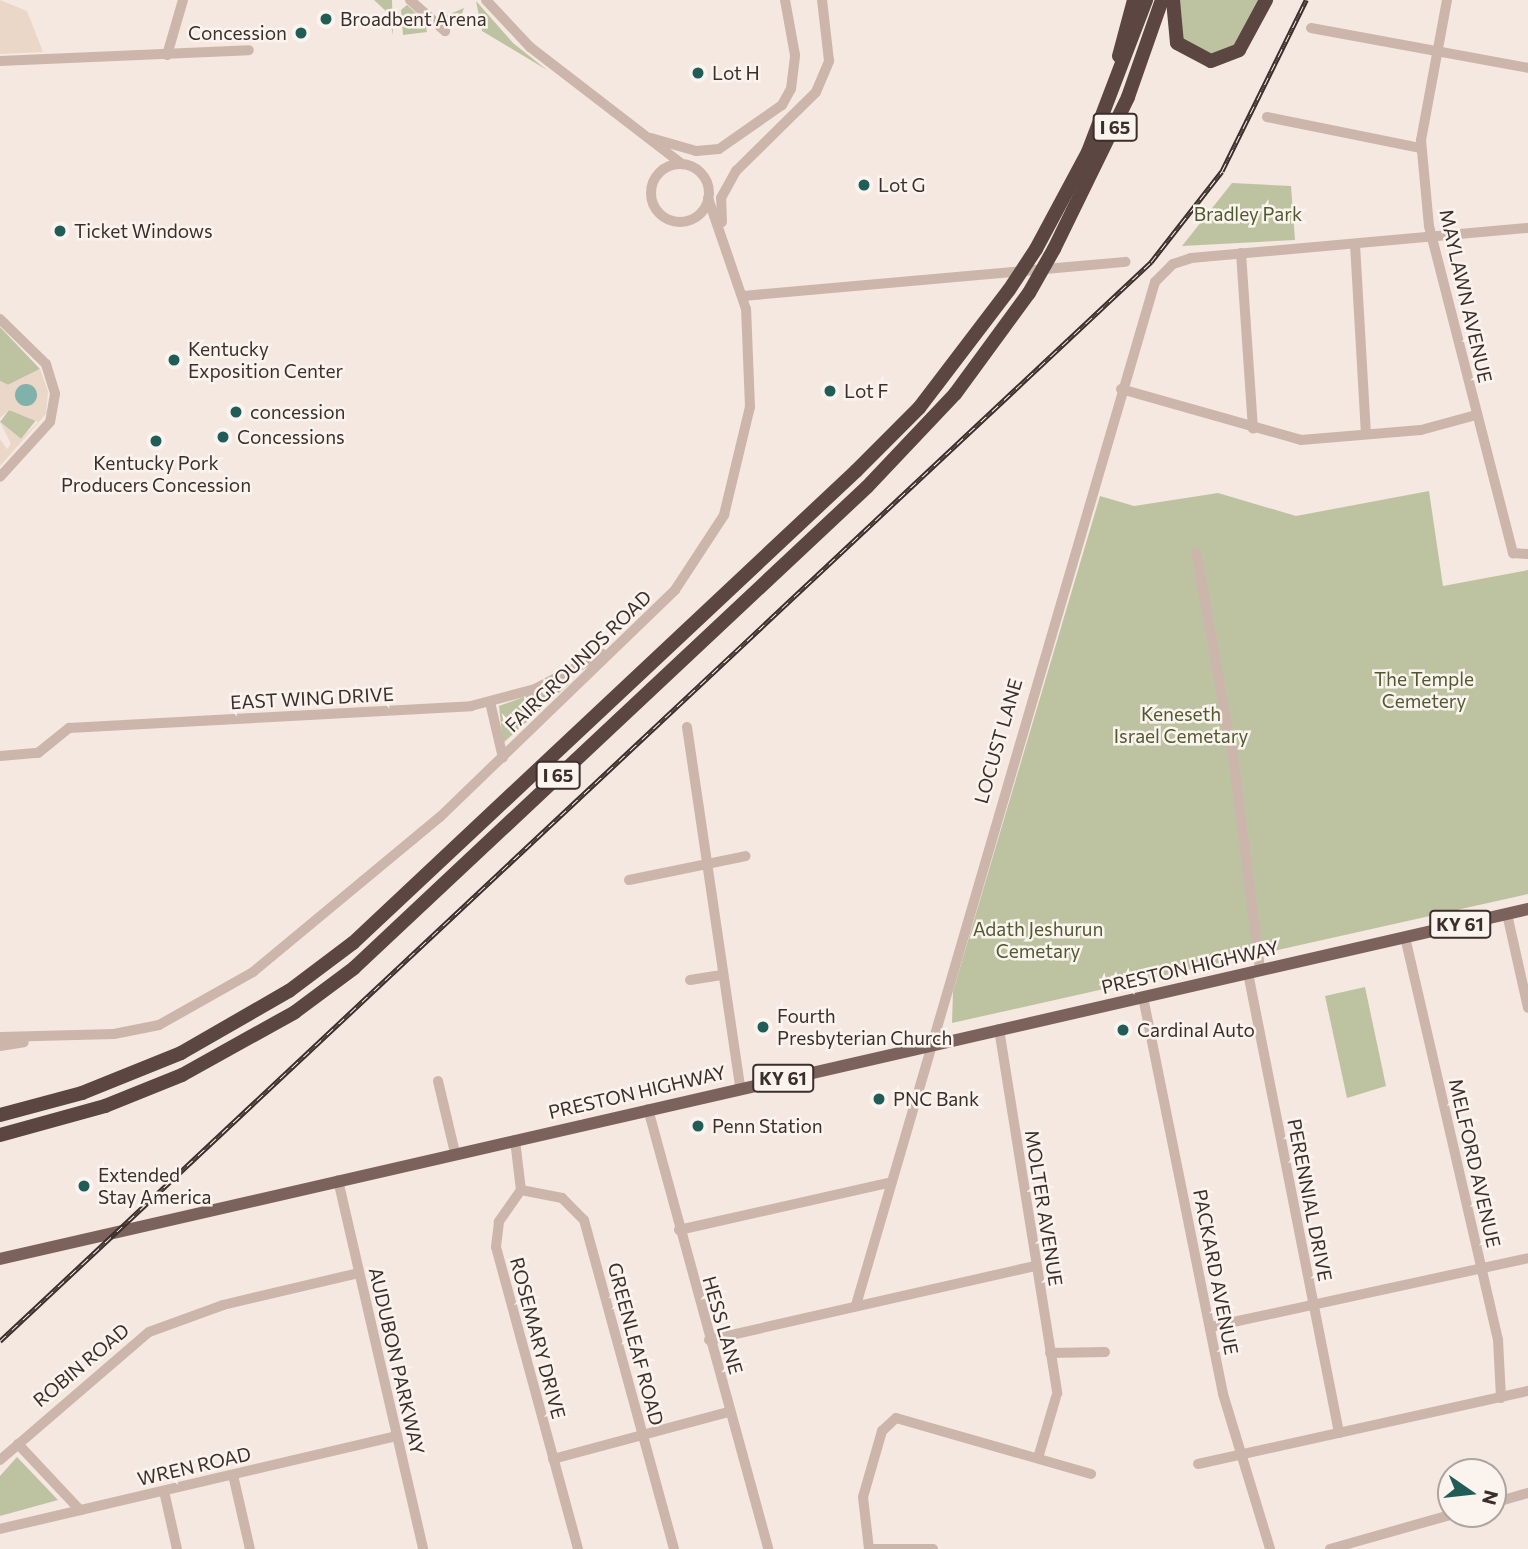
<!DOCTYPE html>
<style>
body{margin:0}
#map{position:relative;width:1528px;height:1549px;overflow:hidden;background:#f4e8e1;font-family:Commissioner,sans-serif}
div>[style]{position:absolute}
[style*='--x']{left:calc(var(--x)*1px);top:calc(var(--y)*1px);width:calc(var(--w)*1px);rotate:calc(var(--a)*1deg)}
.green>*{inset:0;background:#bdc3a1}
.plaza>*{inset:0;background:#ebd7c8}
.water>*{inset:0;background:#80b1ab}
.round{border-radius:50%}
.minor>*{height:10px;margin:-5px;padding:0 5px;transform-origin:5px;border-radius:5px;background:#ccb6ac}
.minor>.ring{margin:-5px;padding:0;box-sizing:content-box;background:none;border:10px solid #ccb6ac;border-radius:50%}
.major>*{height:12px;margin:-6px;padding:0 6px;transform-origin:6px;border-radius:6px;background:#7c625c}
.highway>*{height:14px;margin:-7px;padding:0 7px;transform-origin:7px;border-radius:7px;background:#5b4642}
.rail>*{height:5px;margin-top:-2.5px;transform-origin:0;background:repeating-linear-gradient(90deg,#fbf3ee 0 8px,#3b2e2b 0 16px);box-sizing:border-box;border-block:2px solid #3b2e2b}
.highway-bridge>*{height:14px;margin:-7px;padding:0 7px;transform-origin:7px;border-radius:7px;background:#5b4642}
.dots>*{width:19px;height:19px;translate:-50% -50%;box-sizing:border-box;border:4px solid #fbf3ee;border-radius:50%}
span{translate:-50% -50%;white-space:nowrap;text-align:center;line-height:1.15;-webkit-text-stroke:5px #fbf3ee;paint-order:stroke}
.shield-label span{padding:2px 5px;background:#fbf3ee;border:2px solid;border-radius:5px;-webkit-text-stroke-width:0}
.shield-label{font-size:18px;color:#3b2e2b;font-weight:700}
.poi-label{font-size:19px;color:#3b2e2b}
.left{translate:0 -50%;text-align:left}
.right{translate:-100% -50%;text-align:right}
.park-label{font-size:19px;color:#50592f}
.street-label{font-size:19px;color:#3b2e2b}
.north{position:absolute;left:1437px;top:1458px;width:70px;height:70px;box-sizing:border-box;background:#fbf3ee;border:2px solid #aea4a0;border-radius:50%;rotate:104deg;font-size:19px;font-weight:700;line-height:28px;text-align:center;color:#3b2e2b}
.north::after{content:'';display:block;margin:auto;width:24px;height:32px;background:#205d57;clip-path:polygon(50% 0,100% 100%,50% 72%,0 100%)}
</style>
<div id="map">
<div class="green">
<i style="clip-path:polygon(374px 0,392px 0,393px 35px,388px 13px)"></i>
<i style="clip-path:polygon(1180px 0,1261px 0,1244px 38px,1218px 56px,1185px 47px,1174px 19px)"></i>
<i style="clip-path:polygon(476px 1px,513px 43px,547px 70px,482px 31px)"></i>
<i style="clip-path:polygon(407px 5px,425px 21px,427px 32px,403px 35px,401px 10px)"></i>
<i style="clip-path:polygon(464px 8px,458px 24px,442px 23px,443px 17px)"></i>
<i style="clip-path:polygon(1232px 183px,1291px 186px,1295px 240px,1182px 246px)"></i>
<i style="clip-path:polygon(0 327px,40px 369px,8px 385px,0 381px)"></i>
<i style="clip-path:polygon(9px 410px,37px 419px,21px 439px,0 422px)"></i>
<i style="clip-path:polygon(1429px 491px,1443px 586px,1528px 570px,1528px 894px,952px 1023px,953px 991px,1100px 496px,1134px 506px,1218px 493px,1296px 516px)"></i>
<i style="clip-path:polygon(567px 681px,569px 684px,503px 743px,499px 706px)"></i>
<i style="clip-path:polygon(1365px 987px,1386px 1086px,1347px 1098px,1325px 996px)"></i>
<i style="clip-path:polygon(17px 1457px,58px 1500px,0 1516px,0 1476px)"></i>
</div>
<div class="plaza">
<i style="clip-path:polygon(0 0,27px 11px,43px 52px,0 54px)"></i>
<i style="clip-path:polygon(40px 369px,48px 391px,46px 414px,0 466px,0 439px,7px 449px,11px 444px,0 422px,21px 439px,38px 422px,9px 410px,0 418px,0 381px,8px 385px)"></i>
</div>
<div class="water">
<i class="round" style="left:15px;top:384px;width:22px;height:22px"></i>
</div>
<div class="minor">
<i style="--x:410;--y:0;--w:47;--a:41.5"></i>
<i style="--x:486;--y:0;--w:64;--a:46.9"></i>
<i style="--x:530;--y:47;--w:192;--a:37.6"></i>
<i style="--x:1447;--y:0;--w:142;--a:100.5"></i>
<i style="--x:1421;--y:140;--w:86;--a:84.7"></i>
<i style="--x:1429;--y:226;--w:338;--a:75.6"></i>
<i style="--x:1513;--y:553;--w:15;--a:4"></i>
<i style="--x:1311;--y:28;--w:221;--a:10.4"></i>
<i style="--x:167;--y:55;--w:57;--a:-73.8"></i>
<i style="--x:0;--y:61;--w:249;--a:-2.5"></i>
<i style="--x:1267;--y:117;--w:157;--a:11.4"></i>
<i style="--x:651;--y:138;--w:47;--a:16.1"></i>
<i style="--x:696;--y:151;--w:23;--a:-5"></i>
<i style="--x:719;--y:149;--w:77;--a:-34.9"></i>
<i style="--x:782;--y:105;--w:18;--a:-61"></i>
<i style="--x:791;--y:89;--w:34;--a:-83"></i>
<i style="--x:795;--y:55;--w:56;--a:-100.3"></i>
<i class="ring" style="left:651px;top:164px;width:48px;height:48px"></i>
<i style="--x:722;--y:222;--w:24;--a:-92"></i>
<i style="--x:721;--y:198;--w:31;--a:-61"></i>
<i style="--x:736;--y:171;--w:112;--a:-44.6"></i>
<i style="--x:816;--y:92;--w:34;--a:-67"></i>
<i style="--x:829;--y:61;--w:61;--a:-96.5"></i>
<i style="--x:1355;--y:244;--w:190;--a:86.7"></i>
<i style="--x:1241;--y:253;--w:176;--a:86.1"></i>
<i style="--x:743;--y:296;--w:384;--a:-5.1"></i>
<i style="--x:0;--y:319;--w:64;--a:44.4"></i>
<i style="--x:46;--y:364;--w:31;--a:73"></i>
<i style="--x:55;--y:394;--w:28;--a:100"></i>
<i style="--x:50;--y:422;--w:74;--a:132.3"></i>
<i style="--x:1121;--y:389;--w:187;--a:15.8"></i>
<i style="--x:1301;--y:440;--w:120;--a:-4.8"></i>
<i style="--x:1421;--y:430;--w:57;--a:-15.3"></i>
<i style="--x:1196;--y:552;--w:214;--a:79.8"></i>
<i style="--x:1234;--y:763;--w:209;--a:82.8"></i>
<i style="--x:490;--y:702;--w:57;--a:76.9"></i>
<i style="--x:687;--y:727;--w:365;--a:81.6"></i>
<i style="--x:0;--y:756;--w:38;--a:-5"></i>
<i style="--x:38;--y:753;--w:40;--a:-39"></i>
<i style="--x:69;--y:728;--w:403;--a:-3.1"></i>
<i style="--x:471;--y:706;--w:66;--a:-14.9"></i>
<i style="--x:535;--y:689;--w:76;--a:-27.6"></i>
<i style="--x:629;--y:880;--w:119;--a:-11.6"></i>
<i style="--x:1507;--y:914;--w:96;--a:77.4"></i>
<i style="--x:1405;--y:937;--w:414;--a:77"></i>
<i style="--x:1498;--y:1340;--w:58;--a:87"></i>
<i style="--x:1248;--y:973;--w:469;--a:78.8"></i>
<i style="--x:690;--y:980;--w:32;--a:-9"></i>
<i style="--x:1143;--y:997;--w:405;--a:78.6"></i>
<i style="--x:1223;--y:1394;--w:162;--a:73.1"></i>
<i style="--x:999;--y:1029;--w:369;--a:80.9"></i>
<i style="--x:0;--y:1037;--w:114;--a:-1.5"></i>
<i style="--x:114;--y:1034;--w:46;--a:-11.3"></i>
<i style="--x:159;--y:1025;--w:108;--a:-29.4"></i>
<i style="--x:253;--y:972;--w:243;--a:-39.7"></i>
<i style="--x:440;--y:817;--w:327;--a:-44"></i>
<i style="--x:675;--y:590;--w:90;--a:-56.8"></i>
<i style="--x:724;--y:515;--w:111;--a:-76.5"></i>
<i style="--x:750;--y:407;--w:98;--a:-92.3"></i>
<i style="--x:746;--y:309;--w:117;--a:-108.9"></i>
<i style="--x:0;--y:1046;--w:24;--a:-9"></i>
<i style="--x:438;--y:1081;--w:74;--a:76.7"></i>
<i style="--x:648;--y:1109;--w:456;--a:74.7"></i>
<i style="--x:515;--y:1140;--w:50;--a:83.2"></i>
<i style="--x:521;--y:1190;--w:39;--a:125"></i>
<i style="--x:499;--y:1222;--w:25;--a:97"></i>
<i style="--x:496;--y:1247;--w:313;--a:74.8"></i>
<i style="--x:338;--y:1180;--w:379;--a:77"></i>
<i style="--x:521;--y:1190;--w:42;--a:11"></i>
<i style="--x:562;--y:1198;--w:31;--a:45"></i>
<i style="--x:584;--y:1220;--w:341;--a:74.7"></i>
<i style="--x:679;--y:1230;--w:218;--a:-12.7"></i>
<i style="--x:856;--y:1305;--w:1066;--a:-73.71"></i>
<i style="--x:1155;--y:282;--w:25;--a:-45"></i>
<i style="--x:1173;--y:264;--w:19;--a:-18"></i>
<i style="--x:1191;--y:258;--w:338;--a:-5.1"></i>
<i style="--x:1210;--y:1327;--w:325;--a:-12.2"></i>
<i style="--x:709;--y:1340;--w:335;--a:-12.8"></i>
<i style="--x:1050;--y:1353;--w:55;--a:-1"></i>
<i style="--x:18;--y:1444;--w:91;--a:46.8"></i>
<i style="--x:1038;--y:1458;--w:64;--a:-73.6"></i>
<i style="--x:553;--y:1459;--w:182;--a:-15"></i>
<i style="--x:0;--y:1460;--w:196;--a:-40.7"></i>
<i style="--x:149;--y:1332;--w:79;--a:-20"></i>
<i style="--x:223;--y:1305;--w:139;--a:-13.3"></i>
<i style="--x:1198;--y:1464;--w:338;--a:-12.5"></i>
<i style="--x:233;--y:1475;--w:76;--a:77.1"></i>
<i style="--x:164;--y:1491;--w:59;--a:77.4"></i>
<i style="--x:1493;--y:1503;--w:36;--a:-16"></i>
<i style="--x:0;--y:1529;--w:408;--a:-13.2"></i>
<i style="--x:869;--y:1549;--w:52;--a:-96.6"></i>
<i style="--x:863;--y:1497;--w:69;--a:-73.9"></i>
<i style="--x:882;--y:1431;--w:19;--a:-43"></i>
<i style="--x:896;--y:1418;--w:203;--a:16"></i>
<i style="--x:873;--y:1549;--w:60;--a:0"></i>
<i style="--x:1330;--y:1549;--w:129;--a:-15.8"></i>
</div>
<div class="major">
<i style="--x:0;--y:1259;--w:1568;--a:-12.9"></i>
</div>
<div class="highway">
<i style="--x:1173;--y:0;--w:43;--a:84.7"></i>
<i style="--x:1177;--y:43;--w:38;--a:28"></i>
<i style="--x:1211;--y:61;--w:30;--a:-21"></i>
<i style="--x:1239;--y:50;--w:57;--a:-61.6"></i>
<i style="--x:1119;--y:56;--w:58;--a:-75"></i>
<i style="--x:1036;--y:249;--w:110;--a:-61.8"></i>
<i style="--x:1088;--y:152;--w:163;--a:-69.1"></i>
<i style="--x:1054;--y:249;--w:169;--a:-64"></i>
<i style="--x:1128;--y:97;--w:103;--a:-70.7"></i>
<i style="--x:0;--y:1115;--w:85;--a:-15"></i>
<i style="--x:82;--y:1093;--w:107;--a:-22"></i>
<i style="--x:181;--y:1053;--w:125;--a:-29.9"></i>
<i style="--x:289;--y:991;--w:80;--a:-36.9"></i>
<i style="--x:353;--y:943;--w:690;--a:-43.18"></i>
<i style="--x:856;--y:471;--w:89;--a:-45"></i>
<i style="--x:919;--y:408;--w:148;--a:-52.7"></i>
<i style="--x:0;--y:1135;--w:109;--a:-15.4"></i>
<i style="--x:105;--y:1106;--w:83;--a:-21.9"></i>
<i style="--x:182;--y:1075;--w:129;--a:-29.1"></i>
<i style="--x:295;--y:1012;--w:74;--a:-36.7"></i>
<i style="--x:354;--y:968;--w:703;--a:-43.16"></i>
<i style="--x:867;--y:487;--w:128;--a:-46.6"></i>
<i style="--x:955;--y:394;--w:125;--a:-53.8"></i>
</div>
<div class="rail">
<i style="--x:0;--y:1341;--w:1578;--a:-43.15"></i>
<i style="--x:1151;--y:262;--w:115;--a:-52"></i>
<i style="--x:1222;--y:171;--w:191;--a:-63.8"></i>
</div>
<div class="highway-bridge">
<i style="--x:1009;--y:290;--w:49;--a:-56.6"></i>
<i style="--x:1029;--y:293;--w:51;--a:-60.4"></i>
</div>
<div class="dots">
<i style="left:326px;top:19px;background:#205d57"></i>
<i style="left:301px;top:33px;background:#205d57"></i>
<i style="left:698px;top:73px;background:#205d57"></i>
<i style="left:864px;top:185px;background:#205d57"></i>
<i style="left:60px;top:231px;background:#205d57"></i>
<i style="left:174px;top:360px;background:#205d57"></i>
<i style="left:830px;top:391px;background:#205d57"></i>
<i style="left:236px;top:412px;background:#205d57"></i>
<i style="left:223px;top:437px;background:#205d57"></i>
<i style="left:156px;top:441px;background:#205d57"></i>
<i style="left:763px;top:1027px;background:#205d57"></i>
<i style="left:1123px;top:1030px;background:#205d57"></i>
<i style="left:879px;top:1099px;background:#205d57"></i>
<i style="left:698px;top:1126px;background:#205d57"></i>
<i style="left:84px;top:1186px;background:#205d57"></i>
</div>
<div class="shield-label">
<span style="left:1115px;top:127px">I 65</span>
<span style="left:558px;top:775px">I 65</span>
<span style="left:1460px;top:924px">KY 61</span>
<span style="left:783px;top:1078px">KY 61</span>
</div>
<div class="poi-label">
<span class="left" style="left:340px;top:19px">Broadbent Arena</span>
<span class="right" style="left:287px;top:33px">Concession</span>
<span class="left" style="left:712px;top:73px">Lot H</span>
<span class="left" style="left:878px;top:185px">Lot G</span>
<span class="left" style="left:74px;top:231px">Ticket Windows</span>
<span class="left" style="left:188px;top:360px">Kentucky<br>Exposition Center</span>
<span class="left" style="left:844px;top:391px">Lot F</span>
<span class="left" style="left:250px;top:412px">concession</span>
<span class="left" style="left:237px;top:437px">Concessions</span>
<span style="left:156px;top:474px">Kentucky Pork<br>Producers Concession</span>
<span class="left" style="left:777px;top:1027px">Fourth<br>Presbyterian Church</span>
<span class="left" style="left:1137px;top:1030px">Cardinal Auto</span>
<span class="left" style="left:893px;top:1099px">PNC Bank</span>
<span class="left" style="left:712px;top:1126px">Penn Station</span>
<span class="left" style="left:98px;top:1186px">Extended<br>Stay America</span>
</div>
<div class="park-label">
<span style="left:1248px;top:214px">Bradley Park</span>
<span style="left:1424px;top:690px">The Temple<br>Cemetery</span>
<span style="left:1181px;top:725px">Keneseth<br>Israel Cemetary</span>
<span style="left:1038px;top:940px">Adath Jeshurun<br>Cemetary</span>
</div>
<div class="street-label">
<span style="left:1466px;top:296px;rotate:77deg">MAYLAWN AVENUE</span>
<span style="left:578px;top:661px;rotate:-44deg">FAIRGROUNDS ROAD</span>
<span style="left:312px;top:698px;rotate:-3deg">EAST WING DRIVE</span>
<span style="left:998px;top:741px;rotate:-74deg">LOCUST LANE</span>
<span style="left:1190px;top:967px;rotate:-13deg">PRESTON HIGHWAY</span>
<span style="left:637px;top:1092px;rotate:-13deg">PRESTON HIGHWAY</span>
<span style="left:1475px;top:1163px;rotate:77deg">MELFORD AVENUE</span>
<span style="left:1310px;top:1200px;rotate:79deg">PERENNIAL DRIVE</span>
<span style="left:1044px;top:1208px;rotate:81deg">MOLTER AVENUE</span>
<span style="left:1216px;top:1272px;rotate:79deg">PACKARD AVENUE</span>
<span style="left:723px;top:1325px;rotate:74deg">HESS LANE</span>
<span style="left:538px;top:1338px;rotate:75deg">ROSEMARY DRIVE</span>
<span style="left:636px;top:1344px;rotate:75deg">GREENLEAF ROAD</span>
<span style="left:397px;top:1361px;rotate:77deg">AUDUBON PARKWAY</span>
<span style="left:81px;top:1365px;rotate:-40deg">ROBIN ROAD</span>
<span style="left:194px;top:1466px;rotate:-13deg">WREN ROAD</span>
</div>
<div class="north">N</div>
</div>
